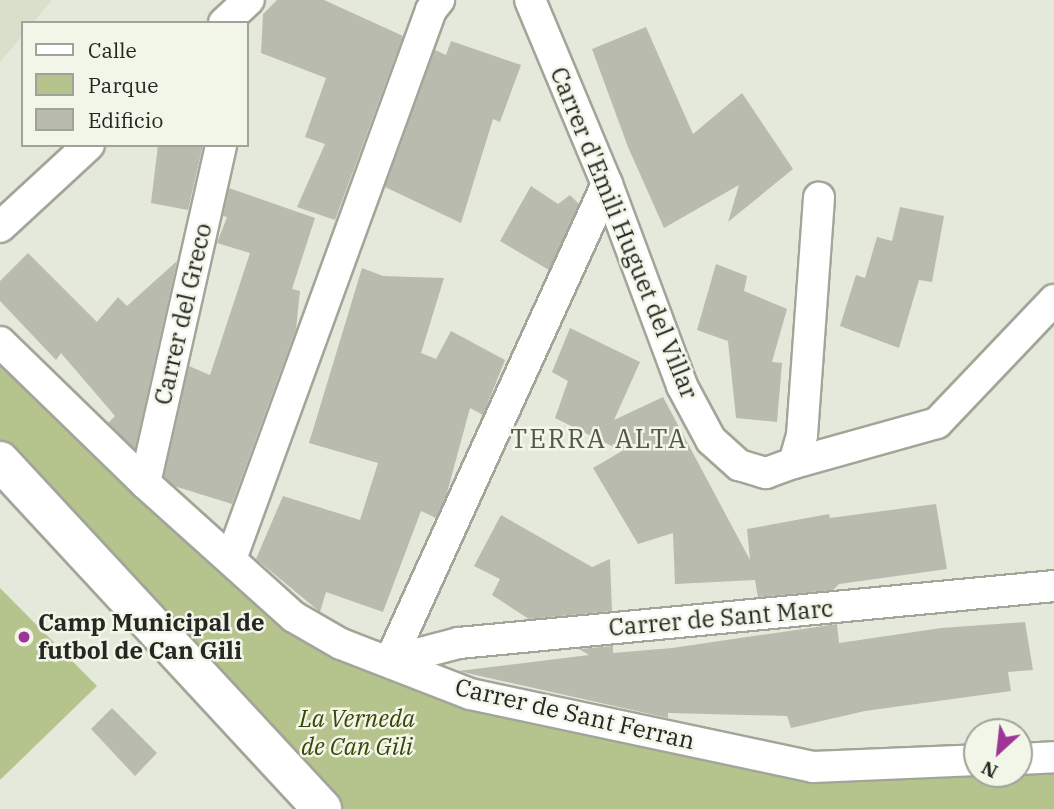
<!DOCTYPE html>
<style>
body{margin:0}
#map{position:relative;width:1054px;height:809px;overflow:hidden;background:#e5e9db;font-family:"IBM Plex Serif",serif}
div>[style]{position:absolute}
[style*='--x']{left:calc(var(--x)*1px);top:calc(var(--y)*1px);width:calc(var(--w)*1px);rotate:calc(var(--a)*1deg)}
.built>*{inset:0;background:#d9dfcb}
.green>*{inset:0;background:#b5c38d}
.building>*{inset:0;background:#b8bbae}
.roads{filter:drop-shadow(2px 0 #a2a699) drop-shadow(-2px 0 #a2a699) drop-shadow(0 2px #a2a699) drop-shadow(0 -2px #a2a699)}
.street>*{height:30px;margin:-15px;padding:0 15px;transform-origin:15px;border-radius:15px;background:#fff}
.secondary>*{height:38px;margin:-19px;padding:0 19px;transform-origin:19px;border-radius:19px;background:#fff}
.dots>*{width:19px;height:19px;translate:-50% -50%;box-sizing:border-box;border:4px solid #f2f6e8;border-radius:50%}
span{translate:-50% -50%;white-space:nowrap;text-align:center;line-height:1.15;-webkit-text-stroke:5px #f2f6e8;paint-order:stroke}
.street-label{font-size:24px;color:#252722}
.poi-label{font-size:24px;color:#252722;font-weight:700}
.left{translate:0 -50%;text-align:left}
.park-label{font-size:24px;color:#3a4606;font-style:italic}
.neighbourhood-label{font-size:26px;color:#53564b;letter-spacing:2px}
.legend{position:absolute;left:21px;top:21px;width:228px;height:126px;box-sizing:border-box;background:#f2f6e8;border:2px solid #a0a399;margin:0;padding:9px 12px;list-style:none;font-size:21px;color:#252722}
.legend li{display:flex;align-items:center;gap:14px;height:35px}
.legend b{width:35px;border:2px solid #a0a399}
.north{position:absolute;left:963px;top:718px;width:70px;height:70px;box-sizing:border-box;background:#f2f6e8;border:2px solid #a0a399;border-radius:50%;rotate:207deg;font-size:19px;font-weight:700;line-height:28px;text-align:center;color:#252722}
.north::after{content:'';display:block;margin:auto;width:24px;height:32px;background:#9d3497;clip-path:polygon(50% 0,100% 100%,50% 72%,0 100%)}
</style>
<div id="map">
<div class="built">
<i style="clip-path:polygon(0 0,52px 0,33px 23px,23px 23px,23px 35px,0 62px)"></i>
</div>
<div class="green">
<i style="clip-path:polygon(0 342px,294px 617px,470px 694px,813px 767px,1019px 774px,1019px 759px,1054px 757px,1054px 809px,322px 809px,0 461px)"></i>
<i style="clip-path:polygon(0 588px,97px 686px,0 780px)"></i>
</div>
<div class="building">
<i style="clip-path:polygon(277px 0,324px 0,403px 36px,335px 220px,297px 207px,325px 144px,305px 137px,326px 78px,261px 53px,263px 14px)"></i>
<i style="clip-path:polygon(646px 27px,693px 134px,742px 93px,793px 169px,728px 222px,739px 185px,664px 228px,628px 147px,592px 49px)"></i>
<i style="clip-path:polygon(451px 41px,521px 65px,500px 122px,493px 119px,461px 223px,385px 187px,435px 50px,446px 55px)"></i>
<i style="clip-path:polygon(158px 145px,203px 145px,188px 210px,151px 203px)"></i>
<i style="clip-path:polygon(531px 186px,558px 204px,570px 195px,579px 204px,549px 270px,500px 241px)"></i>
<i style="clip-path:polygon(229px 188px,315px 218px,292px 289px,300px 291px,296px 329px,232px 504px,174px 486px,164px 477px,189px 366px,210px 375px,250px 253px,217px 243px,227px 217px,223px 216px)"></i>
<i style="clip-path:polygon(900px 207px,944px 216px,932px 282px,919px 280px,899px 348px,840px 326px,856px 275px,865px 278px,877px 237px,892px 241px)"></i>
<i style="clip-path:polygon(28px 253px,97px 322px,118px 297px,127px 306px,177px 261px,135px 449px,108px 423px,115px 416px,61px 353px,56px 360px,0 301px,0 281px)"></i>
<i style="clip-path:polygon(716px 264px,747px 276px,744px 291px,787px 309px,772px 362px,782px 363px,777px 422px,736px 418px,728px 341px,697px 330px)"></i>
<i style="clip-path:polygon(362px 268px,383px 276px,444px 278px,421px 353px,436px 359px,451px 331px,505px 360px,483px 415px,470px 408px,447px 493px,436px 518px,421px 511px,383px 612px,326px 592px,320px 612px,256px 559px,283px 496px,360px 520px,378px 463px,309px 443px)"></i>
<i style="clip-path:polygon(570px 328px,640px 362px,614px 420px,663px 397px,750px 560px,747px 529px,829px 514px,830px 518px,936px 504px,947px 569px,839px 584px,833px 590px,758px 597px,755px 580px,675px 584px,673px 533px,638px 544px,593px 468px,622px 451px,555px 418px,568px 381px,552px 372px)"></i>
<i style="clip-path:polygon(501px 515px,592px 567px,610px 559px,612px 611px,529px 619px,492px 595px,500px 579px,474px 566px)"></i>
<i style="clip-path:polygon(1025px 622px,1033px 670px,1008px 672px,1011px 691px,865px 711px,791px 728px,787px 716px,668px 713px,668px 718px,458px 671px,589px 655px,579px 649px,613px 646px,613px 653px,672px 648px,837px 624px,839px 643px,941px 628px)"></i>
<i style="clip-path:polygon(112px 708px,157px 753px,135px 776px,91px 729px)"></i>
</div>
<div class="roads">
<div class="street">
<i style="--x:530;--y:0;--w:199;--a:67.3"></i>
<i style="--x:607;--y:184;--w:215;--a:69.6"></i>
<i style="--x:682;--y:386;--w:61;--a:61.8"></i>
<i style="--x:711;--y:440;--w:38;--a:42"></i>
<i style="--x:739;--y:465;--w:28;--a:17"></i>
<i style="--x:766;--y:473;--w:30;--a:-20"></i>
<i style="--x:794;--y:463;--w:29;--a:-74"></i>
<i style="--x:802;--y:435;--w:238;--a:-85.9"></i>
<i style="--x:224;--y:23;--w:34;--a:-43"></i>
<i style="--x:0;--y:227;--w:121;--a:-42.7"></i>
<i style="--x:0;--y:342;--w:202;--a:44.2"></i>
<i style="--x:145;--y:483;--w:200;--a:42"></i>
<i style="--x:294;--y:617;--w:54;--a:29.9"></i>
<i style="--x:341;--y:644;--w:138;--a:21.2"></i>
<i style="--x:470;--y:694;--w:351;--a:12"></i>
<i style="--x:813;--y:767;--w:164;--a:-2.4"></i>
<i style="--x:794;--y:463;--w:148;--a:-15.6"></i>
<i style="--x:937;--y:423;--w:170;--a:-46.4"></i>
<i style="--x:145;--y:483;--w:346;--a:-77.3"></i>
<i style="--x:231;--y:559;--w:584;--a:-69.98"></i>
<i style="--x:431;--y:10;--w:13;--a:-51"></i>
<i style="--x:390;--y:661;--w:71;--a:-14.6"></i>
<i style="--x:459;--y:643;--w:598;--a:-5.47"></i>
<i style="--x:390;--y:661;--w:524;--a:-65.54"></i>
<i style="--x:1019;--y:759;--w:35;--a:-3"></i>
</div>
<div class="secondary">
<i style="--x:0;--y:461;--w:474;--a:47.2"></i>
</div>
</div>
<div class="dots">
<i style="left:24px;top:637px;background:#9d3497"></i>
</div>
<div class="street-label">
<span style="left:624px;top:233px;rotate:68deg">Carrer d'Emili Huguet del Villar</span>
<span style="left:183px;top:314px;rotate:-77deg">Carrer del Greco</span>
<span style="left:721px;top:618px;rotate:-5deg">Carrer de Sant Marc</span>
<span style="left:575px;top:714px;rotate:13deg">Carrer de Sant Ferran</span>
</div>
<div class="poi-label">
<span class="left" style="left:38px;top:637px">Camp Municipal de<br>futbol de Can Gili</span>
</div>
<div class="park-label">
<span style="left:357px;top:733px">La Verneda<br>de Can Gili</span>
</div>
<div class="neighbourhood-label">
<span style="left:599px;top:439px">TERRA ALTA</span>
</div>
<ul class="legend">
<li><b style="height:9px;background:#fff"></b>Calle</li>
<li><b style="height:19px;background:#b5c38d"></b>Parque</li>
<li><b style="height:19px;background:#b8bbae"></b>Edificio</li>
</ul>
<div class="north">N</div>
</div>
